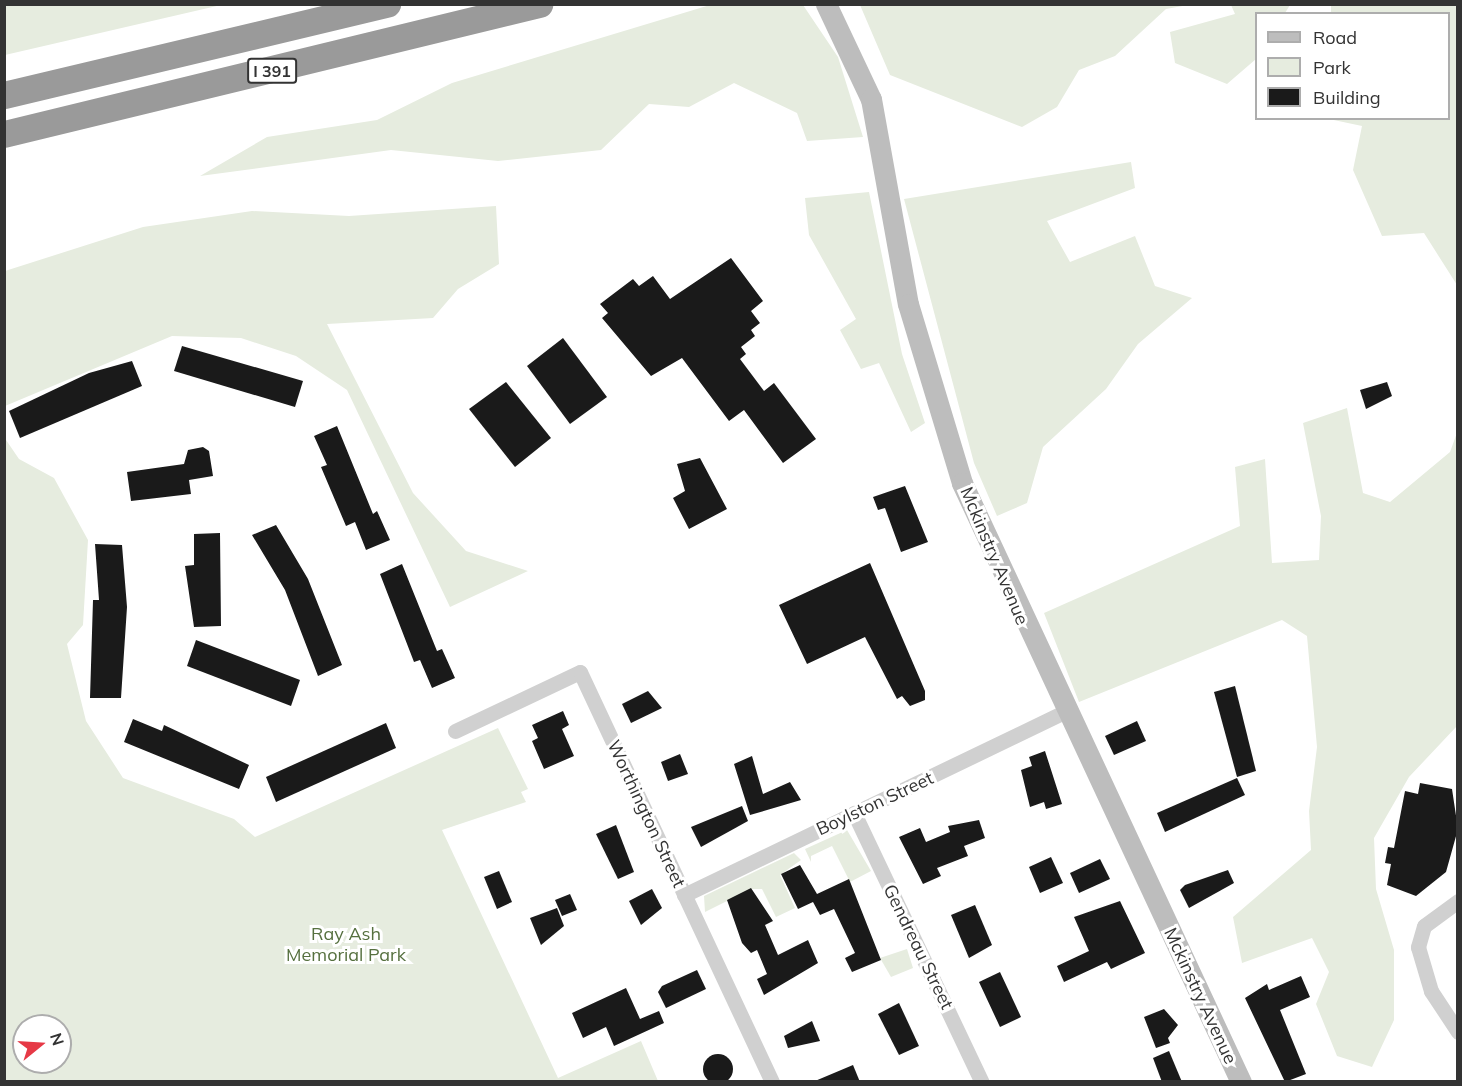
<!DOCTYPE html>
<style>
body{margin:0}
#map{position:relative;width:1462px;height:1086px;overflow:hidden;background:#fff;font-family:Mulish,sans-serif}
div>[style]{position:absolute}
[style*='--x']{left:calc(var(--x)*1px);top:calc(var(--y)*1px);width:calc(var(--w)*1px);rotate:calc(var(--a)*1deg)}
.green>*{inset:0;background:#e6ecdf}
.building>*{inset:0;background:#1a1a1a}
.round{border-radius:50%}
.street>*{height:15px;margin:-7.5px;padding:0 7.5px;transform-origin:7.5px;border-radius:7.5px;background:#d0d0d0}
.secondary>*{height:21px;margin:-10.5px;padding:0 10.5px;transform-origin:10.5px;border-radius:10.5px;background:#bdbdbd}
.highway>*{height:27px;margin:-13.5px;padding:0 13.5px;transform-origin:13.5px;border-radius:13.5px;background:#9a9a9a}
span{translate:-50% -50%;white-space:nowrap;text-align:center;line-height:1.15;-webkit-text-stroke:6px #fff;paint-order:stroke}
.shield-label span{padding:2px 4px;background:#fff;border:2px solid;border-radius:4px;-webkit-text-stroke-width:0}
.shield-label{font-size:16px;color:#333;font-weight:700}
.street-label{font-size:18px;color:#333}
.park-label{font-size:18px;color:#56703f}
.frame{position:absolute;inset:0;border:6px solid #333;pointer-events:none}
.legend{position:absolute;left:1255px;top:12px;width:195px;height:108px;box-sizing:border-box;background:#fff;border:2px solid #adadad;margin:0;padding:8px 10px;list-style:none;font-size:18px;color:#333}
.legend li{display:flex;align-items:center;gap:12px;height:30px}
.legend b{width:30px;border:2px solid #adadad}
.north{position:absolute;left:12px;top:1014px;width:60px;height:60px;box-sizing:border-box;background:#fff;border:2px solid #adadad;border-radius:50%;rotate:72deg;font-size:16px;font-weight:700;line-height:24px;text-align:center;color:#333}
.north::after{content:'';display:block;margin:auto;width:21px;height:27px;background:#e63946;clip-path:polygon(50% 0,100% 100%,50% 72%,0 100%)}
</style>
<div id="map">
<div class="green">
<i style="clip-path:polygon(5px 4px,221px 4px,221px 5px,5px 55px)"></i>
<i style="clip-path:polygon(710px 5px,803px 5px,838px 57px,863px 137px,807px 141px,797px 113px,734px 83px,689px 107px,649px 104px,601px 150px,498px 161px,391px 150px,200px 176px,267px 137px,377px 120px,452px 83px)"></i>
<i style="clip-path:polygon(860px 5px,1188px 5px,1166px 9px,1115px 56px,1079px 70px,1057px 107px,1022px 127px,890px 75px)"></i>
<i style="clip-path:polygon(1231px 5px,1290px 5px,1285px 13px,1256px 14px,1256px 59px,1227px 84px,1175px 63px,1170px 32px,1235px 14px)"></i>
<i style="clip-path:polygon(1331px 5px,1457px 5px,1457px 285px,1424px 233px,1382px 236px,1353px 170px,1362px 126px,1329px 119px,1448px 118px,1448px 14px,1331px 13px)"></i>
<i style="clip-path:polygon(1131px 162px,1135px 188px,1047px 221px,1070px 262px,1135px 236px,1155px 286px,1192px 298px,1138px 344px,1106px 389px,1043px 447px,1027px 503px,997px 516px,974px 463px,904px 199px)"></i>
<i style="clip-path:polygon(869px 192px,902px 354px,925px 423px,911px 432px,879px 363px,861px 369px,840px 330px,856px 319px,809px 235px,805px 198px)"></i>
<i style="clip-path:polygon(496px 206px,499px 264px,458px 289px,433px 318px,327px 324px,413px 493px,466px 551px,528px 571px,450px 607px,347px 390px,296px 356px,241px 338px,172px 336px,5px 406px,5px 271px,143px 227px,252px 211px,349px 216px)"></i>
<i style="clip-path:polygon(1347px 408px,1363px 493px,1390px 502px,1450px 452px,1458px 430px,1457px 726px,1409px 777px,1374px 838px,1376px 889px,1394px 950px,1394px 1020px,1372px 1067px,1337px 1056px,1316px 1004px,1329px 972px,1312px 938px,1242px 963px,1233px 917px,1311px 850px,1309px 811px,1317px 747px,1307px 636px,1282px 620px,1079px 702px,1044px 613px,1240px 526px,1235px 467px,1265px 459px,1272px 563px,1319px 560px,1321px 516px,1303px 423px)"></i>
<i style="clip-path:polygon(evenodd,4px 437px,19px 459px,54px 478px,88px 540px,83px 625px,67px 644px,86px 721px,123px 778px,234px 819px,255px 837px,498px 728px,528px 789px,521px 792px,526px 802px,442px 830px,558px 1078px,641px 1041px,658px 1081px,5px 1081px,4px 437px,24px 1026px,60px 1026px,60px 1062px,24px 1062px,24px 1026px)"></i>
<i style="clip-path:polygon(847px 830px,871px 871px,850px 882px,832px 846px,811px 856px,811px 862px,805px 849px)"></i>
<i style="clip-path:polygon(794px 853px,801px 860px,780px 875px,795px 908px,776px 917px,762px 889px,751px 889px,705px 912px,704px 896px)"></i>
<i style="clip-path:polygon(907px 949px,913px 968px,891px 977px,880px 958px)"></i>
</div>
<div class="building">
<i style="clip-path:polygon(731px 258px,763px 301px,751px 311px,760px 323px,751px 330px,755px 336px,741px 347px,746px 354px,740px 359px,764px 391px,774px 383px,816px 439px,783px 463px,744px 410px,729px 421px,682px 358px,651px 376px,602px 318px,608px 313px,600px 304px,633px 279px,639px 286px,653px 276px,670px 299px)"></i>
<i style="clip-path:polygon(563px 338px,607px 397px,570px 424px,527px 366px)"></i>
<i style="clip-path:polygon(182px 346px,303px 381px,295px 407px,174px 371px)"></i>
<i style="clip-path:polygon(132px 361px,142px 386px,20px 438px,9px 411px,89px 373px)"></i>
<i style="clip-path:polygon(506px 382px,551px 438px,515px 467px,469px 409px)"></i>
<i style="clip-path:polygon(1387px 382px,1392px 396px,1366px 409px,1360px 390px)"></i>
<i style="clip-path:polygon(337px 426px,373px 514px,377px 511px,390px 540px,366px 550px,355px 522px,346px 526px,321px 467px,327px 465px,314px 436px)"></i>
<i style="clip-path:polygon(203px 447px,209px 451px,213px 476px,189px 480px,191px 494px,131px 501px,127px 472px,184px 464px,188px 450px)"></i>
<i style="clip-path:polygon(700px 458px,727px 509px,689px 529px,673px 498px,685px 491px,677px 464px)"></i>
<i style="clip-path:polygon(905px 486px,928px 542px,901px 552px,885px 508px,878px 510px,873px 497px)"></i>
<i style="clip-path:polygon(276px 525px,308px 579px,342px 665px,318px 676px,285px 590px,252px 535px)"></i>
<i style="clip-path:polygon(220px 533px,221px 626px,194px 627px,185px 566px,194px 565px,194px 534px)"></i>
<i style="clip-path:polygon(95px 544px,122px 545px,127px 607px,121px 698px,90px 698px,93px 600px,99px 600px)"></i>
<i style="clip-path:polygon(870px 563px,925px 691px,925px 700px,910px 706px,902px 696px,897px 699px,865px 637px,807px 664px,779px 605px)"></i>
<i style="clip-path:polygon(402px 564px,437px 651px,442px 649px,455px 678px,432px 688px,420px 660px,414px 662px,380px 574px)"></i>
<i style="clip-path:polygon(196px 640px,300px 680px,291px 706px,187px 666px)"></i>
<i style="clip-path:polygon(1235px 686px,1256px 771px,1237px 777px,1214px 692px)"></i>
<i style="clip-path:polygon(648px 691px,662px 708px,631px 723px,622px 704px)"></i>
<i style="clip-path:polygon(563px 711px,569px 725px,562px 729px,574px 756px,544px 769px,532px 741px,538px 738px,532px 725px)"></i>
<i style="clip-path:polygon(133px 719px,162px 731px,164px 725px,249px 765px,239px 789px,124px 742px)"></i>
<i style="clip-path:polygon(1137px 721px,1146px 741px,1114px 755px,1105px 736px)"></i>
<i style="clip-path:polygon(386px 723px,396px 748px,276px 802px,266px 777px)"></i>
<i style="clip-path:polygon(1045px 751px,1062px 804px,1046px 809px,1044px 802px,1030px 807px,1021px 770px,1032px 766px,1029px 757px)"></i>
<i style="clip-path:polygon(680px 754px,688px 774px,668px 781px,661px 762px)"></i>
<i style="clip-path:polygon(752px 756px,763px 794px,790px 782px,801px 800px,750px 815px,734px 764px)"></i>
<i style="clip-path:polygon(1237px 778px,1245px 795px,1165px 832px,1157px 813px)"></i>
<i style="clip-path:polygon(1420px 783px,1452px 789px,1458px 829px,1446px 872px,1416px 896px,1387px 885px,1391px 864px,1385px 863px,1388px 847px,1394px 848px,1405px 791px,1418px 794px)"></i>
<i style="clip-path:polygon(742px 806px,748px 821px,701px 847px,691px 827px)"></i>
<i style="clip-path:polygon(979px 820px,985px 838px,964px 846px,968px 856px,937px 868px,941px 876px,923px 884px,899px 837px,920px 828px,926px 842px,950px 832px,948px 826px)"></i>
<i style="clip-path:polygon(616px 825px,634px 872px,618px 879px,596px 834px)"></i>
<i style="clip-path:polygon(1051px 857px,1063px 883px,1040px 893px,1029px 867px)"></i>
<i style="clip-path:polygon(1100px 859px,1110px 879px,1079px 893px,1070px 873px)"></i>
<i style="clip-path:polygon(800px 865px,817px 894px,849px 879px,881px 960px,852px 972px,845px 958px,855px 953px,834px 909px,820px 915px,813px 902px,798px 909px,781px 874px)"></i>
<i style="clip-path:polygon(1228px 870px,1234px 883px,1189px 908px,1180px 890px,1185px 885px)"></i>
<i style="clip-path:polygon(499px 871px,512px 902px,497px 909px,484px 877px)"></i>
<i style="clip-path:polygon(751px 888px,773px 921px,765px 925px,778px 955px,808px 940px,818px 963px,764px 995px,757px 979px,767px 974px,757px 950px,751px 953px,742px 943px,727px 900px)"></i>
<i style="clip-path:polygon(652px 889px,662px 908px,641px 925px,629px 901px)"></i>
<i style="clip-path:polygon(570px 894px,577px 910px,562px 916px,555px 900px)"></i>
<i style="clip-path:polygon(1120px 901px,1145px 953px,1111px 969px,1107px 962px,1064px 982px,1057px 966px,1089px 951px,1074px 917px)"></i>
<i style="clip-path:polygon(975px 905px,992px 945px,969px 958px,951px 915px)"></i>
<i style="clip-path:polygon(557px 908px,564px 926px,541px 945px,530px 918px)"></i>
<i style="clip-path:polygon(697px 970px,706px 989px,666px 1008px,658px 992px,662px 986px)"></i>
<i style="clip-path:polygon(1000px 972px,1021px 1017px,1000px 1027px,979px 982px)"></i>
<i style="clip-path:polygon(1301px 976px,1310px 997px,1280px 1010px,1306px 1074px,1285px 1082px,1245px 998px,1267px 984px,1269px 990px)"></i>
<i style="clip-path:polygon(626px 988px,640px 1019px,659px 1011px,664px 1023px,614px 1046px,606px 1027px,583px 1038px,572px 1013px)"></i>
<i style="clip-path:polygon(899px 1003px,919px 1046px,899px 1055px,878px 1014px)"></i>
<i style="clip-path:polygon(1164px 1009px,1178px 1025px,1168px 1038px,1170px 1043px,1156px 1048px,1144px 1017px)"></i>
<i style="clip-path:polygon(812px 1021px,820px 1041px,788px 1048px,784px 1036px)"></i>
<i style="clip-path:polygon(1169px 1051px,1182px 1082px,1162px 1082px,1153px 1058px)"></i>
<i class="round" style="left:703px;top:1054px;width:30px;height:30px"></i>
<i style="clip-path:polygon(853px 1065px,860px 1082px,815px 1081px)"></i>
</div>
<div class="street">
<i style="--x:455;--y:731;--w:138;--a:-25.3"></i>
<i style="--x:580;--y:672;--w:453;--a:64.9"></i>
<i style="--x:854;--y:813;--w:298;--a:64.6"></i>
<i style="--x:684;--y:895;--w:423;--a:-25.7"></i>
<i style="--x:1458;--y:901;--w:42;--a:143.7"></i>
<i style="--x:1424;--y:926;--w:22;--a:106"></i>
<i style="--x:1418;--y:947;--w:46;--a:73.5"></i>
<i style="--x:1431;--y:991;--w:49;--a:56.6"></i>
</div>
<div class="secondary">
<i style="--x:826;--y:4;--w:105;--a:64.7"></i>
<i style="--x:871;--y:99;--w:208;--a:79.8"></i>
<i style="--x:908;--y:304;--w:187;--a:73.2"></i>
<i style="--x:962;--y:483;--w:661;--a:65.03"></i>
</div>
<div class="highway">
<i style="--x:4;--y:95;--w:394;--a:-13.4"></i>
<i style="--x:4;--y:134;--w:551;--a:-13.66"></i>
</div>
<div class="shield-label">
<span style="left:272px;top:71px">I 391</span>
</div>
<div class="street-label">
<span style="left:994px;top:556px;rotate:67deg">Mckinstry Avenue</span>
<span style="left:875px;top:804px;rotate:-25deg">Boylston Street</span>
<span style="left:646px;top:814px;rotate:65deg">Worthington Street</span>
<span style="left:918px;top:947px;rotate:64deg">Gendreau Street</span>
<span style="left:1200px;top:996px;rotate:65deg">Mckinstry Avenue</span>
</div>
<div class="park-label">
<span style="left:346px;top:945px">Ray Ash<br>Memorial Park</span>
</div>
<div class="frame"></div>
<ul class="legend">
<li><b style="height:8px;background:#bdbdbd"></b>Road</li>
<li><b style="height:16px;background:#e6ecdf"></b>Park</li>
<li><b style="height:16px;background:#1a1a1a"></b>Building</li>
</ul>
<div class="north">N</div>
</div>
